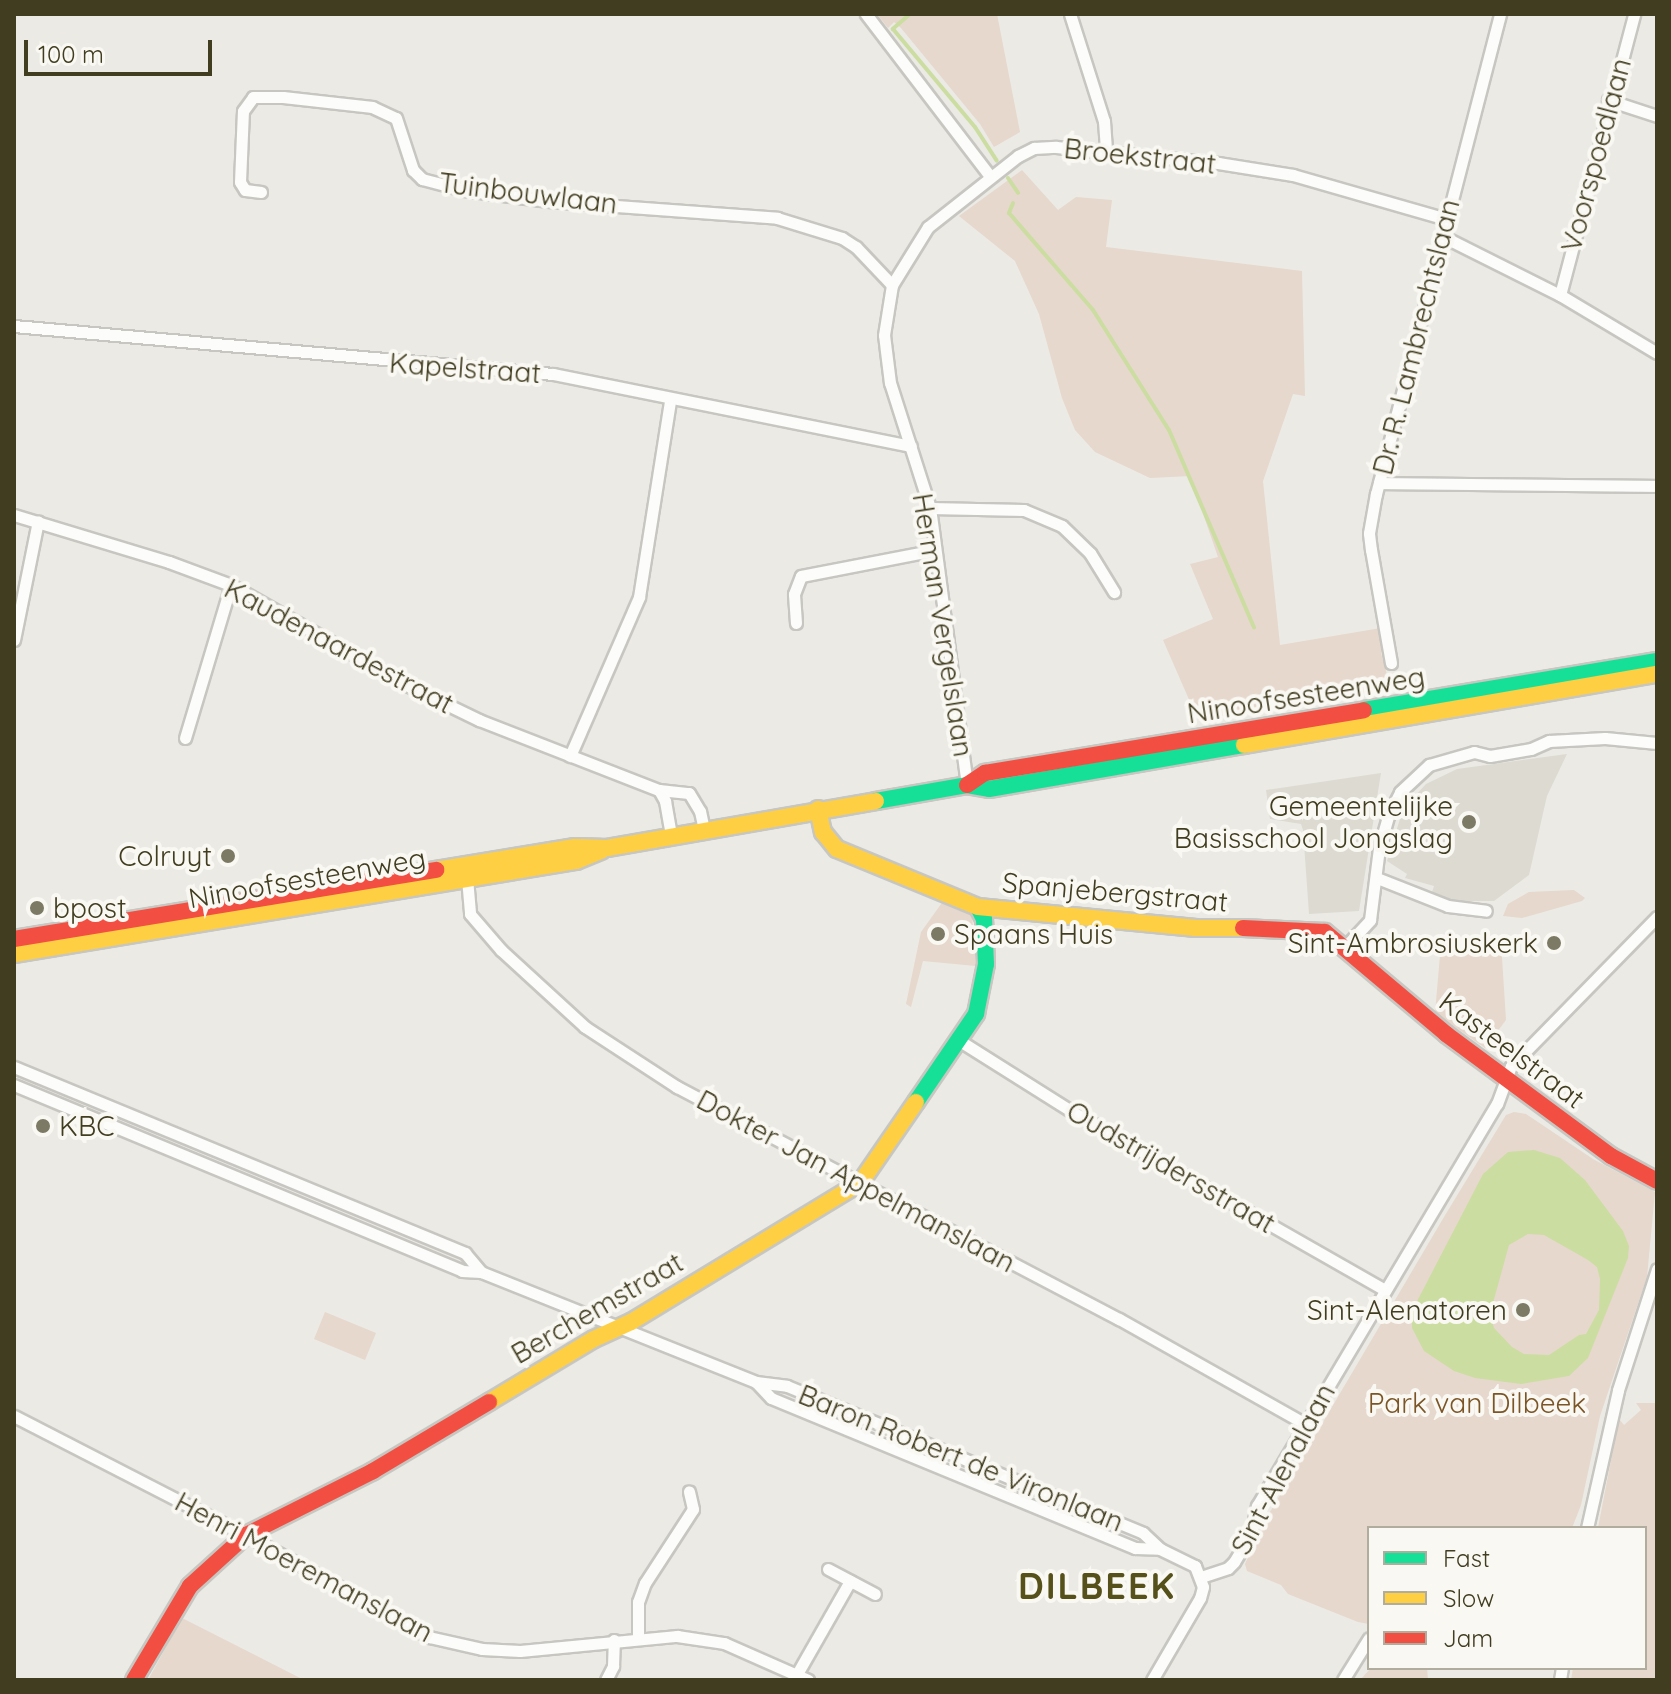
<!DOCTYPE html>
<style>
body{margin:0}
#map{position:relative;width:1671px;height:1694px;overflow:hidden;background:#ebeae5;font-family:Quicksand,sans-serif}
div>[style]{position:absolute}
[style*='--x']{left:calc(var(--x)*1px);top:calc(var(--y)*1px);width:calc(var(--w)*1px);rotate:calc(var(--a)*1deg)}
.built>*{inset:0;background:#dddad2}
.green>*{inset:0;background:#e6d8cd}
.water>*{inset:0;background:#ccdda2}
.stream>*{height:4px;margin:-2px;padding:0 2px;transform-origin:2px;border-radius:2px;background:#ccdda2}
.roads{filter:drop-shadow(2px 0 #c7c6c1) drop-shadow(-2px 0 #c7c6c1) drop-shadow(0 2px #c7c6c1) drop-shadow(0 -2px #c7c6c1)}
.street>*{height:11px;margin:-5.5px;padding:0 5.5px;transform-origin:5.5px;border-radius:5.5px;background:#fcfcfb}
.fast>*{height:16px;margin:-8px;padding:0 8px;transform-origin:8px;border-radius:8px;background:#16e098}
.slow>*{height:16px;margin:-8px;padding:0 8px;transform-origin:8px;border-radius:8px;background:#ffcf43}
.jam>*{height:16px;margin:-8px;padding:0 8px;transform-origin:8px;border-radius:8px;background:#f24e42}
.dots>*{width:22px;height:22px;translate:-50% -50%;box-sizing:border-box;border:4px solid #faf8f3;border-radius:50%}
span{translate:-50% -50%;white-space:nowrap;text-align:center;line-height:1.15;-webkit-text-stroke:8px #faf8f3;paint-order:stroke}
.street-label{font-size:28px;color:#413d20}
.poi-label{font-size:28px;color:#413d20}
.right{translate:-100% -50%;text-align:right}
.left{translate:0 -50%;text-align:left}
.park-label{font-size:28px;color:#7c5526}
.district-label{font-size:36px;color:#56501a;font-weight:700;letter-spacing:2px}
.frame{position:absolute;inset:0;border:16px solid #413d20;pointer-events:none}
.legend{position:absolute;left:1367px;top:1526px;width:280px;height:144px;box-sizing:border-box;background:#faf8f3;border:2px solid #b0ad9f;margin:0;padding:10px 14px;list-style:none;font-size:24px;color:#413d20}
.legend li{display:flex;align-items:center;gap:16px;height:40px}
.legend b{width:40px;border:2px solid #b0ad9f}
.scale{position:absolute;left:24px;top:40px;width:188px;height:36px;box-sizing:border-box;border:4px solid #413d20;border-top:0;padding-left:10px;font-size:24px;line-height:28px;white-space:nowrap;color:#413d20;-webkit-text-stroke:6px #faf8f3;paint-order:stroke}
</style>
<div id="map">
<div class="built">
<i style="clip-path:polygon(1567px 754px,1547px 796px,1529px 875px,1494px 901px,1454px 901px,1432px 892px,1434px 886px,1405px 878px,1407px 874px,1387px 861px,1403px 809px,1426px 784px,1457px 769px)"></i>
<i style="clip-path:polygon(1381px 773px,1359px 911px,1309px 914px,1303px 830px,1301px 824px,1270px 819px,1266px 790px)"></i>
</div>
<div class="green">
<i style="clip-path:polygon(877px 14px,997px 14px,1020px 132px,994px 147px,980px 124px,901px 28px,894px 22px,888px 28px)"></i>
<i style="clip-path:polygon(1022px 170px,1058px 210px,1076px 197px,1112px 200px,1106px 247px,1302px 271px,1305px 396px,1293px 394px,1263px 481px,1280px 645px,1381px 628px,1381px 653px,1391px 689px,1198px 720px,1163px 640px,1213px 619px,1190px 564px,1218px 557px,1190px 476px,1150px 478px,1095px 452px,1075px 430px,1062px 398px,1039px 314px,1015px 261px,959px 216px)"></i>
<i style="clip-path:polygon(1574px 890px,1585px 898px,1582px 901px,1522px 918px,1503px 916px,1508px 904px,1529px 892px)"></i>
<i style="clip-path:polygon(944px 900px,966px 909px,972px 916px,976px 966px,923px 961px,911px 1007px,906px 1004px,921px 932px)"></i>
<i style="clip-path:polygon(1484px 939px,1501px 942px,1506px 1020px,1485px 1048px,1435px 1013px,1441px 944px,1481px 952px)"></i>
<i style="clip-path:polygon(1514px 1112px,1526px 1114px,1593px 1159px,1655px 1192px,1647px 1277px,1600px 1416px,1581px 1505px,1572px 1528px,1369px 1528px,1369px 1624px,1358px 1622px,1288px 1594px,1281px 1585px,1247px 1571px,1245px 1564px,1267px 1517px,1444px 1217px,1506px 1115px)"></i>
<i style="clip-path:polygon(325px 1312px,376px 1333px,365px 1360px,314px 1339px)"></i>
<i style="clip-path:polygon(1636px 1403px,1657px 1403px,1657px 1680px,1571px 1680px,1573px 1668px,1645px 1668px,1645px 1528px,1598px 1528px,1619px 1419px,1624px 1425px,1641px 1410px)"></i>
<i style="clip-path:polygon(182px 1618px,304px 1680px,148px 1680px)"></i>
<i style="clip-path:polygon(1371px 1668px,1427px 1668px,1428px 1680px,1360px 1680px)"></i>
</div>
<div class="water">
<i style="clip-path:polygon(evenodd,1534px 1150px,1560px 1158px,1585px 1180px,1623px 1231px,1629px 1246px,1628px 1258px,1588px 1358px,1569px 1376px,1521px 1384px,1475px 1378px,1454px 1371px,1424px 1351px,1412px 1328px,1412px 1311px,1483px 1174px,1508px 1152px,1534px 1150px,1528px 1234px,1544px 1235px,1588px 1260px,1597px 1267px,1600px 1279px,1599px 1310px,1586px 1334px,1579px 1335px,1549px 1355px,1524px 1354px,1512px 1347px,1494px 1328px,1490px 1314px,1509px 1245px,1528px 1234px)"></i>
</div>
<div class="stream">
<i style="--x:910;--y:14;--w:23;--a:139"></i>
<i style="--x:893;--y:29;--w:128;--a:50.1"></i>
<i style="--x:975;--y:127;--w:40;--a:57.1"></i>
<i style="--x:1008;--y:178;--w:18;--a:56"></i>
<i style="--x:1013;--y:203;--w:11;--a:112"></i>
<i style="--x:1009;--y:213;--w:128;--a:49.1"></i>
<i style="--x:1093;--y:310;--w:142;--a:57.7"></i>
<i style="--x:1169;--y:430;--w:215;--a:66.7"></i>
</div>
<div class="roads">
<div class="street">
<i style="--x:866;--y:14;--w:203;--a:52.6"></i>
<i style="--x:1070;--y:14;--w:112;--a:72.4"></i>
<i style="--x:1104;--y:121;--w:30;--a:86"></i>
<i style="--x:1608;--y:100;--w:52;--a:18.1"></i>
<i style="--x:261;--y:192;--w:16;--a:-173"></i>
<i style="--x:245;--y:190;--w:9;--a:-122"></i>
<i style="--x:240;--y:182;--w:71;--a:-87.6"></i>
<i style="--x:243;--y:111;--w:17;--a:-54"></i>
<i style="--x:253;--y:97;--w:30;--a:0"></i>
<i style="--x:283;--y:97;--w:90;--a:6.4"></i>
<i style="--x:372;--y:107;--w:26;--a:25"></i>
<i style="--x:396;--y:118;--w:55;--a:71.9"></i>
<i style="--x:413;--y:170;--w:13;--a:45"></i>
<i style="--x:422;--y:179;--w:43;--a:14.7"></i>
<i style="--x:464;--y:190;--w:85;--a:7.5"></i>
<i style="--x:548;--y:201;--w:230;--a:4.2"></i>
<i style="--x:777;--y:218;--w:68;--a:17.1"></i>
<i style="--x:842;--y:238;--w:17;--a:33"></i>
<i style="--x:856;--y:247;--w:52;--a:46.5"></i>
<i style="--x:1442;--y:236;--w:132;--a:26.6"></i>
<i style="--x:1560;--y:295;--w:113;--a:30.9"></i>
<i style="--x:1560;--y:295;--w:291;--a:-75.2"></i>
<i style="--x:14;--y:326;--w:541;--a:5.09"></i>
<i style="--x:553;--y:374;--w:365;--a:11.4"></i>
<i style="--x:1379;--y:483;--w:278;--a:0.6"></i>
<i style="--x:930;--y:508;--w:94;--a:1.2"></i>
<i style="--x:1024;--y:510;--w:41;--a:22.8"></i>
<i style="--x:1062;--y:526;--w:39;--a:44"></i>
<i style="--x:1090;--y:553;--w:46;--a:58.4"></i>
<i style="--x:14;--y:515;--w:162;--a:16.9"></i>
<i style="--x:169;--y:562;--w:66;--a:20.4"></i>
<i style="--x:231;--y:585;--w:205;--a:29.6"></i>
<i style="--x:409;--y:686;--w:78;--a:25.9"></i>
<i style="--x:479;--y:720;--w:193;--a:21.3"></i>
<i style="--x:659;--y:790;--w:30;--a:6"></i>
<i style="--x:689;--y:793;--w:21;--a:59"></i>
<i style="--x:700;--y:811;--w:19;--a:78"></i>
<i style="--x:796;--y:623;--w:29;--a:-94"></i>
<i style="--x:794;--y:594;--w:19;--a:-69"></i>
<i style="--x:801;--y:576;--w:136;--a:-11"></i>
<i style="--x:14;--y:640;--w:121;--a:-78.6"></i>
<i style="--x:1391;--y:663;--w:115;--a:-100"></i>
<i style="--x:1371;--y:550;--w:17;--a:-97"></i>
<i style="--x:1369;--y:533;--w:40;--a:-80"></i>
<i style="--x:1376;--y:494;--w:496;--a:-75.5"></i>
<i style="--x:185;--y:738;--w:160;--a:-73.3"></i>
<i style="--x:570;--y:756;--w:173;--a:-66.5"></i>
<i style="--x:639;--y:597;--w:198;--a:-81"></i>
<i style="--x:967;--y:785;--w:279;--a:-97.6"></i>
<i style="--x:930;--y:508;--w:131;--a:-107.7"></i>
<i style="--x:890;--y:383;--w:48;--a:-97.1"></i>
<i style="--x:884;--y:335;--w:51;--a:-80.9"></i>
<i style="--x:892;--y:285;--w:68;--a:-58.2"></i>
<i style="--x:928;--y:227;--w:115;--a:-38.3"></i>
<i style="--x:1018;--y:156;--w:18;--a:-27"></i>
<i style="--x:1034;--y:148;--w:22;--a:-3"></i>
<i style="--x:1056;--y:147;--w:163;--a:5.6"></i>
<i style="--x:1218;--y:163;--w:76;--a:9.1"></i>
<i style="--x:1293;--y:175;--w:159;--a:16"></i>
<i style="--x:659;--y:790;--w:13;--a:61"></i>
<i style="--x:665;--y:801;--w:36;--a:80"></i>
<i style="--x:467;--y:878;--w:36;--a:85"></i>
<i style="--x:470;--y:914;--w:48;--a:49.3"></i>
<i style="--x:501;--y:950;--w:114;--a:42.5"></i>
<i style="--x:585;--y:1027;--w:110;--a:33.1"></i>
<i style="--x:677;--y:1087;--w:499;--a:27.7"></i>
<i style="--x:1119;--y:1319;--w:214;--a:29.4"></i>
<i style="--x:1377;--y:878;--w:76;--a:21.5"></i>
<i style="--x:1448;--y:906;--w:38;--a:7"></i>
<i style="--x:1345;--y:947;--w:37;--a:-47"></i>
<i style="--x:1370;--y:920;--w:73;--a:-82.9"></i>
<i style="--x:1379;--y:848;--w:33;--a:-74"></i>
<i style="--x:1388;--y:816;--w:27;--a:-63"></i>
<i style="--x:1400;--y:792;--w:40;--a:-43"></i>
<i style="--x:1429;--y:765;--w:47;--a:-16.1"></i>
<i style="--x:1474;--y:752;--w:16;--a:14"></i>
<i style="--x:1490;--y:756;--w:42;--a:-9.7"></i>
<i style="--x:1531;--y:749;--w:20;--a:-24"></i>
<i style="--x:1549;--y:741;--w:56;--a:-3.1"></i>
<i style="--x:1605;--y:738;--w:52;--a:5.5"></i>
<i style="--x:960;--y:1041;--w:131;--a:32.2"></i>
<i style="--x:1071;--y:1111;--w:361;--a:29.7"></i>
<i style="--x:14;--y:1067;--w:488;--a:22.4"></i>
<i style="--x:465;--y:1253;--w:25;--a:50"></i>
<i style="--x:14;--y:1085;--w:485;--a:22.5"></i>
<i style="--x:462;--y:1271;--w:19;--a:3"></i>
<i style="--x:481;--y:1272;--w:296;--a:21.8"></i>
<i style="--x:756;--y:1382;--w:31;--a:7"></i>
<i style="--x:787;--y:1386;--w:385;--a:22.4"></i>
<i style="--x:1143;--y:1533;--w:23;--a:43"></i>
<i style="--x:1160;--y:1549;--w:39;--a:26"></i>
<i style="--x:1195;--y:1566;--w:22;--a:69"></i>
<i style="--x:1203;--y:1587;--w:11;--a:105"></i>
<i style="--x:1200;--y:1598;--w:95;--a:120.3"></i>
<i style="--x:756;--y:1382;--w:22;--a:47"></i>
<i style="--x:771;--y:1398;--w:394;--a:22.4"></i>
<i style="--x:1135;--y:1548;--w:25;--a:2"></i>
<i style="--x:14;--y:1416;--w:261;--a:27.2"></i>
<i style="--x:246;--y:1535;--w:210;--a:29.1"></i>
<i style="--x:429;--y:1637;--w:54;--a:12.8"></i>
<i style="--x:482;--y:1649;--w:38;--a:3"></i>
<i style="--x:520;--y:1651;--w:158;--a:-5.5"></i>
<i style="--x:677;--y:1636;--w:48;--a:8.5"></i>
<i style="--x:724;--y:1643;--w:92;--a:23.8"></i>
<i style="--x:1587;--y:1528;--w:141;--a:-77.3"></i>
<i style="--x:1618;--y:1390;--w:127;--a:-72.1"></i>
<i style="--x:828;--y:1569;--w:53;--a:28"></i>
<i style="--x:1201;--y:1577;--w:28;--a:-18"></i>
<i style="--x:1228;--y:1568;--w:8;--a:-45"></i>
<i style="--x:1234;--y:1562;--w:33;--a:-59"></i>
<i style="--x:1251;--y:1534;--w:29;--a:-78"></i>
<i style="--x:1257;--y:1506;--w:468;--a:-59.2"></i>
<i style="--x:1497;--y:1104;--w:40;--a:-69.8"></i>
<i style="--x:1511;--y:1066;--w:209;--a:-45.6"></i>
<i style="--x:638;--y:1639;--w:37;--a:-90"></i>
<i style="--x:638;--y:1602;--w:20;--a:-70"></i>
<i style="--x:645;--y:1583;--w:88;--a:-57"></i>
<i style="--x:693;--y:1509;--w:18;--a:-103"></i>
<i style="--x:797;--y:1674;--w:107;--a:-60.3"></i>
<i style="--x:606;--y:1680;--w:16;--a:-63"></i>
<i style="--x:613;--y:1666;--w:26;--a:-88"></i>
<i style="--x:1343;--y:1680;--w:49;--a:-58.2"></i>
<i style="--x:1560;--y:1680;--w:12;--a:-81"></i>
</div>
<div class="fast">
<i style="--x:1364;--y:710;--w:297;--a:-9.5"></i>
<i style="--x:876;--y:801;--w:92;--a:-10"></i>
<i style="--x:967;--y:785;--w:22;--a:10"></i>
<i style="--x:989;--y:789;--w:259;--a:-9.8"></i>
<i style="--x:916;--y:1102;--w:107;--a:-55.7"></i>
<i style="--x:976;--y:1014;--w:51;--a:-78.7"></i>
<i style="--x:986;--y:964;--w:45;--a:-92.5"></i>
<i style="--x:984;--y:919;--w:13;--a:-117"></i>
</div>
<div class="slow">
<i style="--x:1244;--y:745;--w:419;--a:-9.8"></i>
<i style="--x:818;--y:809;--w:24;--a:78"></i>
<i style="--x:823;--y:832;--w:22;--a:51"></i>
<i style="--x:837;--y:849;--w:152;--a:22.4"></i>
<i style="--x:978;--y:907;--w:219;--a:5.5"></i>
<i style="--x:1196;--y:928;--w:47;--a:0"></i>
<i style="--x:436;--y:870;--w:141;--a:-9.4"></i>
<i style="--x:575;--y:847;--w:32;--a:2"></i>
<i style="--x:607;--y:848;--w:273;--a:-9.9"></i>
<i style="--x:14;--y:954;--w:570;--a:-9.4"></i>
<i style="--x:576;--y:861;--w:27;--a:-22"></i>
<i style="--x:489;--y:1402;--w:122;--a:-31"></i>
<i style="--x:594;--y:1339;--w:41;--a:-24.7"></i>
<i style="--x:631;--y:1322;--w:269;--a:-31.3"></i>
<i style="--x:861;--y:1182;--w:97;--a:-55.5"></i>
</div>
<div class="jam">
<i style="--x:967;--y:785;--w:22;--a:-34"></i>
<i style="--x:985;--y:773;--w:384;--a:-9.4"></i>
<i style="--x:1243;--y:928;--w:82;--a:2.8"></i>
<i style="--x:1325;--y:932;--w:158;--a:40.1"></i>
<i style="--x:1446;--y:1034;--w:205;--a:36.5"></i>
<i style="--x:1611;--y:1156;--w:52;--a:28.5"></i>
<i style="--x:14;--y:939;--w:428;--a:-9.3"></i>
<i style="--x:134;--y:1680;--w:109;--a:-59.2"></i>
<i style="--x:190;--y:1586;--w:76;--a:-42.3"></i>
<i style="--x:246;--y:1535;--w:142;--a:-26.7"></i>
<i style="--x:373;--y:1471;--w:135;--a:-30.7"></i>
</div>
</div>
<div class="dots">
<i style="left:1469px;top:822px;background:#7c7a65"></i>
<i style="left:228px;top:856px;background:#7c7a65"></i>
<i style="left:37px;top:908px;background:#7c7a65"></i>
<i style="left:938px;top:934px;background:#7c7a65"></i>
<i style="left:1554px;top:943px;background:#7c7a65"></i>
<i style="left:43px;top:1126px;background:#7c7a65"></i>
<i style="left:1523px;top:1310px;background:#7c7a65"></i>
</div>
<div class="street-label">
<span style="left:1596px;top:155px;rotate:-75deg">Voorspoedlaan</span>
<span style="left:1140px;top:156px;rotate:6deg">Broekstraat</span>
<span style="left:528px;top:193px;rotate:7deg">Tuinbouwlaan</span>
<span style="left:1416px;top:337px;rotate:-76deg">Dr. R. Lambrechtslaan</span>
<span style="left:465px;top:368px;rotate:4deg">Kapelstraat</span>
<span style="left:943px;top:625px;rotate:81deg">Herman Vergelslaan</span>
<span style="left:339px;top:646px;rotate:28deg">Kaudenaardestraat</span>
<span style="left:1306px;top:695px;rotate:-9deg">Ninoofsesteenweg</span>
<span style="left:307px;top:878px;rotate:-10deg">Ninoofsesteenweg</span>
<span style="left:1115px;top:892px;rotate:5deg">Spanjebergstraat</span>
<span style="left:1512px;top:1050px;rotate:37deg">Kasteelstraat</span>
<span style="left:1171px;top:1167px;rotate:30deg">Oudstrijdersstraat</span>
<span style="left:856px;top:1181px;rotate:28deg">Dokter Jan Appelmanslaan</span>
<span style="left:597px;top:1308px;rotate:-30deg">Berchemstraat</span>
<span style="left:961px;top:1458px;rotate:22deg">Baron Robert de Vironlaan</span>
<span style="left:1283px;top:1469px;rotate:-62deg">Sint-Alenalaan</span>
<span style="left:304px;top:1567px;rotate:28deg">Henri Moeremanslaan</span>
</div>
<div class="poi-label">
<span class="right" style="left:1453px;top:822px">Gemeentelijke<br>Basisschool Jongslag</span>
<span class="right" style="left:212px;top:856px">Colruyt</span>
<span class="left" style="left:53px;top:908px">bpost</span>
<span class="left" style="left:954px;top:934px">Spaans Huis</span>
<span class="right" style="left:1538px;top:943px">Sint-Ambrosiuskerk</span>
<span class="left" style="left:59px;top:1126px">KBC</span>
<span class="right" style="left:1507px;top:1310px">Sint-Alenatoren</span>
</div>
<div class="park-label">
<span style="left:1477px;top:1403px">Park van Dilbeek</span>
</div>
<div class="district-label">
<span style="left:1097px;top:1586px">DILBEEK</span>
</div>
<div class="frame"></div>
<ul class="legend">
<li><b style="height:10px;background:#16e098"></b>Fast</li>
<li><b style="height:10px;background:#ffcf43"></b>Slow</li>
<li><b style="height:10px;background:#f24e42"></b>Jam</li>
</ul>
<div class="scale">100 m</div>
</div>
